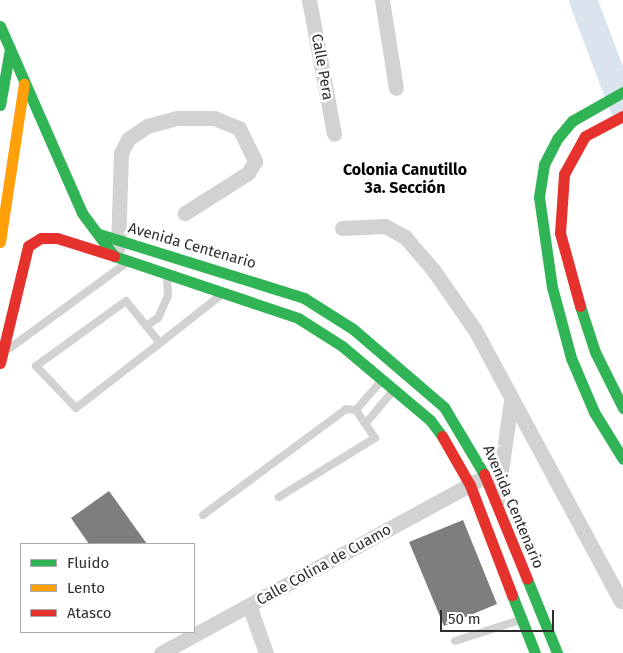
<!DOCTYPE html>
<meta charset="utf-8">
<style>
body{margin:0}
#map{position:relative;width:623px;height:653px;overflow:hidden;background:#fff;font-family:"Fira Sans",sans-serif}
div>[style]{position:absolute}
[style*='--x']{left:calc(var(--x)*1px);top:calc(var(--y)*1px);width:calc(var(--w)*1px);rotate:calc(var(--a)*1deg)}
.river>*{height:28px;margin:-14px;padding:0 14px;transform-origin:14px;border-radius:14px;background:#d9e4ee}
.building>*{inset:0;background:#7e7e7e}
.lane>*{height:8px;margin:-4px;padding:0 4px;transform-origin:4px;border-radius:4px;background:#d2d2d2}
.street>*{height:15px;margin:-7.5px;padding:0 7.5px;transform-origin:7.5px;border-radius:7.5px;background:#d2d2d2}
.fast>*{height:11px;margin:-5.5px;padding:0 5.5px;transform-origin:5.5px;border-radius:5.5px;background:#30b455}
.slow>*{height:11px;margin:-5.5px;padding:0 5.5px;transform-origin:5.5px;border-radius:5.5px;background:#ff9f0a}
.jam>*{height:11px;margin:-5.5px;padding:0 5.5px;transform-origin:5.5px;border-radius:5.5px;background:#e5322d}
span{translate:-50% -50%;white-space:nowrap;text-align:center;line-height:1.15;-webkit-text-stroke:5px #fff;paint-order:stroke}
.street-label{font-size:15px;color:#2d2d2d}
.neighbourhood-label{font-size:16px;color:#000;font-weight:700}
.legend{position:absolute;left:20px;top:543px;width:175px;height:90px;box-sizing:border-box;background:#fff;border:1px solid #ababab;margin:0;padding:6px 9px;list-style:none;font-size:15px;color:#2d2d2d}
.legend li{display:flex;align-items:center;gap:10px;height:25px}
.legend b{width:25px;border:1px solid #ababab}
.scale{position:absolute;left:440px;top:610px;width:114px;height:22px;box-sizing:border-box;border:2px solid #2d2d2d;border-top:0;padding-left:6px;font-size:15px;line-height:18px;white-space:nowrap;color:#2d2d2d;-webkit-text-stroke:4px #fff;paint-order:stroke}
</style>
<div id="map">
<div class="river">
<i style="--x:583;--y:0;--w:113;--a:69.3"></i>
</div>
<div class="building">
<i style="clip-path:polygon(109px 491px,147px 544px,89px 544px,71px 518px)"></i>
<i style="clip-path:polygon(463px 520px,497px 604px,444px 626px,409px 542px)"></i>
</div>
<div class="lane">
<i style="--x:126;--y:301;--w:54;--a:51"></i>
<i style="--x:160;--y:343;--w:106;--a:142.3"></i>
<i style="--x:76;--y:408;--w:58;--a:-133.6"></i>
<i style="--x:36;--y:366;--w:111;--a:-35.8"></i>
<i style="--x:146;--y:326;--w:14;--a:-34"></i>
<i style="--x:158;--y:318;--w:24;--a:-66"></i>
<i style="--x:168;--y:296;--w:20;--a:-93"></i>
<i style="--x:160;--y:343;--w:78;--a:-38.2"></i>
<i style="--x:10;--y:348;--w:144;--a:-36.2"></i>
<i style="--x:356;--y:410;--w:37;--a:-49"></i>
<i style="--x:366;--y:423;--w:40;--a:-50"></i>
<i style="--x:203;--y:515;--w:178;--a:-36.5"></i>
<i style="--x:346;--y:409;--w:10;--a:6"></i>
<i style="--x:356;--y:410;--w:34;--a:56"></i>
<i style="--x:375;--y:438;--w:113;--a:148.4"></i>
<i style="--x:455;--y:641;--w:68;--a:-17.9"></i>
</div>
<div class="street">
<i style="--x:309;--y:0;--w:136;--a:79.4"></i>
<i style="--x:382;--y:0;--w:89;--a:81"></i>
<i style="--x:342;--y:228;--w:43;--a:-2.7"></i>
<i style="--x:385;--y:226;--w:23;--a:29"></i>
<i style="--x:405;--y:237;--w:45;--a:49.5"></i>
<i style="--x:434;--y:271;--w:72;--a:55.2"></i>
<i style="--x:475;--y:330;--w:308;--a:61.7"></i>
<i style="--x:118;--y:247;--w:94;--a:-88.2"></i>
<i style="--x:121;--y:153;--w:16;--a:-63"></i>
<i style="--x:128;--y:139;--w:23;--a:-34"></i>
<i style="--x:147;--y:126;--w:31;--a:-15"></i>
<i style="--x:177;--y:118;--w:37;--a:0"></i>
<i style="--x:214;--y:118;--w:27;--a:22"></i>
<i style="--x:239;--y:128;--w:37;--a:64"></i>
<i style="--x:255;--y:161;--w:14;--a:120"></i>
<i style="--x:248;--y:173;--w:75;--a:147.6"></i>
<i style="--x:497;--y:500;--w:101;--a:-82"></i>
<i style="--x:249;--y:605;--w:51;--a:70.5"></i>
<i style="--x:161;--y:653;--w:361;--a:-28.6"></i>
</div>
<div class="fast">
<i style="--x:0;--y:26;--w:204;--a:66.3"></i>
<i style="--x:82;--y:213;--w:54;--a:53.3"></i>
<i style="--x:114;--y:256;--w:194;--a:18.6"></i>
<i style="--x:298;--y:318;--w:52;--a:32.5"></i>
<i style="--x:342;--y:346;--w:115;--a:40.1"></i>
<i style="--x:430;--y:420;--w:20;--a:53"></i>
<i style="--x:623;--y:92;--w:59;--a:150.4"></i>
<i style="--x:572;--y:121;--w:23;--a:130"></i>
<i style="--x:557;--y:139;--w:29;--a:117"></i>
<i style="--x:544;--y:165;--w:32;--a:99"></i>
<i style="--x:539;--y:197;--w:91;--a:81.8"></i>
<i style="--x:552;--y:287;--w:73;--a:75"></i>
<i style="--x:571;--y:358;--w:59;--a:66.9"></i>
<i style="--x:594;--y:412;--w:55;--a:58.3"></i>
<i style="--x:0;--y:105;--w:57;--a:-79.9"></i>
<i style="--x:99;--y:234;--w:215;--a:17.3"></i>
<i style="--x:304;--y:298;--w:58;--a:32.3"></i>
<i style="--x:353;--y:329;--w:120;--a:40.6"></i>
<i style="--x:444;--y:407;--w:78;--a:59.2"></i>
<i style="--x:580;--y:306;--w:48;--a:71.9"></i>
<i style="--x:595;--y:352;--w:63;--a:63.4"></i>
<i style="--x:527;--y:579;--w:80;--a:67.9"></i>
<i style="--x:512;--y:595;--w:62;--a:68.4"></i>
</div>
<div class="slow">
<i style="--x:0;--y:242;--w:160;--a:-81.4"></i>
</div>
<div class="jam">
<i style="--x:580;--y:306;--w:76;--a:-105.3"></i>
<i style="--x:560;--y:233;--w:59;--a:-86.1"></i>
<i style="--x:564;--y:174;--w:43;--a:-61.1"></i>
<i style="--x:585;--y:136;--w:43;--a:-27.8"></i>
<i style="--x:0;--y:363;--w:120;--a:-76.5"></i>
<i style="--x:28;--y:246;--w:15;--a:-32"></i>
<i style="--x:41;--y:238;--w:16;--a:0"></i>
<i style="--x:57;--y:238;--w:60;--a:17.5"></i>
<i style="--x:442;--y:436;--w:56;--a:60.3"></i>
<i style="--x:470;--y:485;--w:118;--a:69.1"></i>
<i style="--x:484;--y:474;--w:113;--a:67.7"></i>
</div>
<div class="street-label">
<span style="left:322px;top:67px;rotate:80deg">Calle Pera</span>
<span style="left:192px;top:246px;rotate:16deg">Avenida Centenario</span>
<span style="left:513px;top:507px;rotate:67deg">Avenida Centenario</span>
<span style="left:324px;top:565px;rotate:-29deg">Calle Colina de Cuamo</span>
</div>
<div class="neighbourhood-label">
<span style="left:405px;top:179px">Colonia Canutillo<br>3a. Sección</span>
</div>
<ul class="legend">
<li><b style="height:6px;background:#30b455"></b>Fluido</li>
<li><b style="height:6px;background:#ff9f0a"></b>Lento</li>
<li><b style="height:6px;background:#e5322d"></b>Atasco</li>
</ul>
<div class="scale">50 m</div>
</div>
